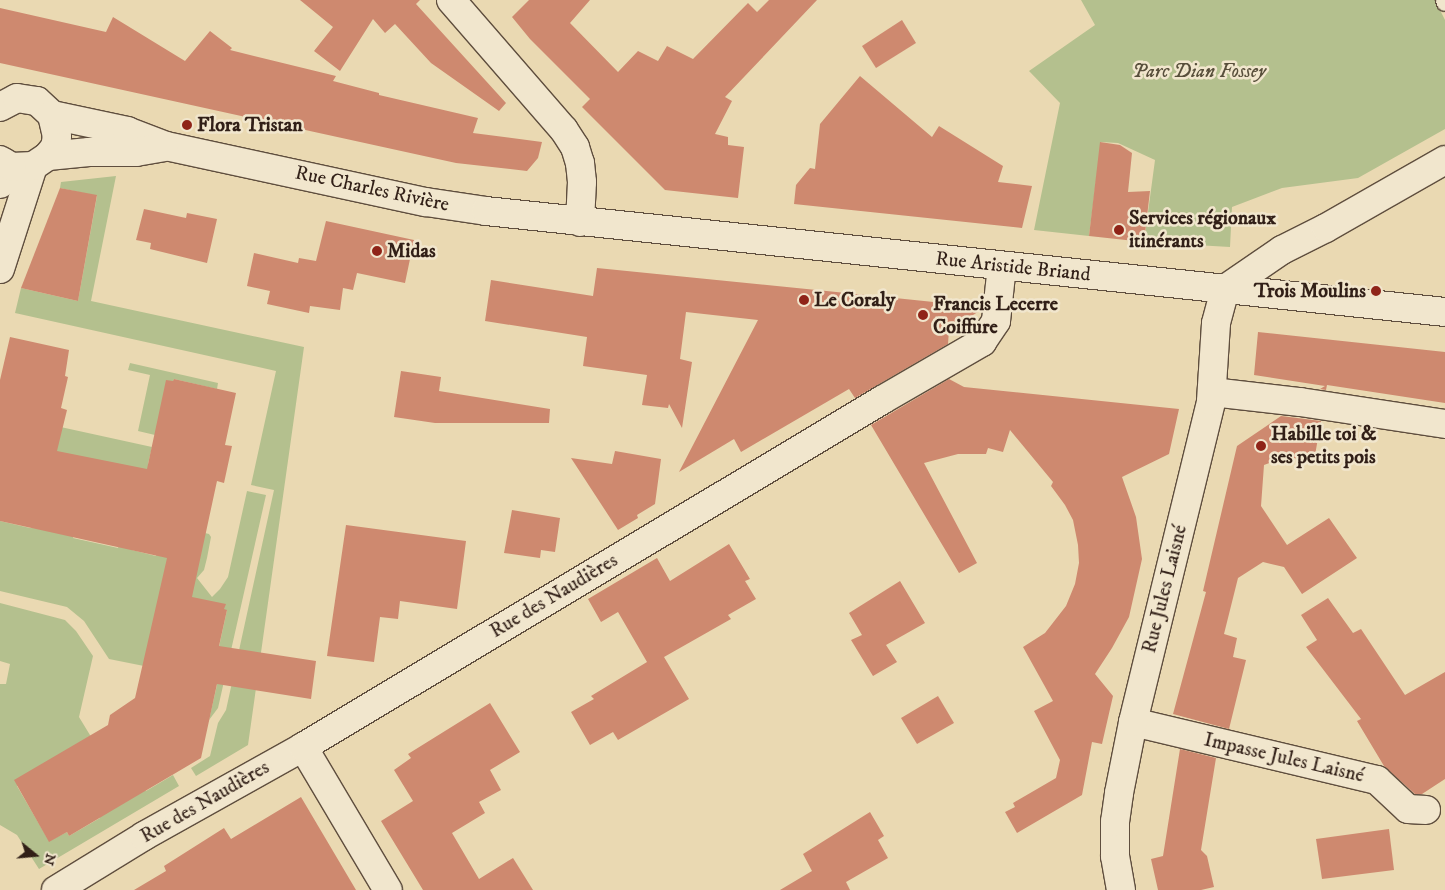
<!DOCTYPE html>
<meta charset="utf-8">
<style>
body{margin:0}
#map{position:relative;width:1445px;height:890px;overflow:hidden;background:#ead9b2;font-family:"IM FELL DW Pica",serif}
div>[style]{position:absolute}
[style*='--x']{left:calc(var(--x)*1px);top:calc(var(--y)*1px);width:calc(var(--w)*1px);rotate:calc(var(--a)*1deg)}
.green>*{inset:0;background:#b4c08e}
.building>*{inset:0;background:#ce896f}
.roads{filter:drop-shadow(1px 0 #5f4e3e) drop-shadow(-1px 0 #5f4e3e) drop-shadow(0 1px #5f4e3e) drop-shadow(0 -1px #5f4e3e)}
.service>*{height:16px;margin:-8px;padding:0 8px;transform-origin:8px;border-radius:8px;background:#f1e6cd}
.minor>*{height:28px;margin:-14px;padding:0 14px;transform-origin:14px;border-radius:14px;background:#f1e6cd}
.tertiary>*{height:28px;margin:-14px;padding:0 14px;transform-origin:14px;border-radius:14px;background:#f1e6cd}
.secondary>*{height:28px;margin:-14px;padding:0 14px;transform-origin:14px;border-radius:14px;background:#f1e6cd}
.dots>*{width:14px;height:14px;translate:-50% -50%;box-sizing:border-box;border:2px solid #f1e6cd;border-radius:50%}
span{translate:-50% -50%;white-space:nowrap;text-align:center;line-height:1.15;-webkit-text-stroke:5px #f1e6cd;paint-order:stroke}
.park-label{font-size:20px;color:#584f3b;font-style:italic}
.poi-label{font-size:20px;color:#311f17;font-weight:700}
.left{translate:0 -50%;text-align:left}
.right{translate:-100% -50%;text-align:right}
.street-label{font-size:20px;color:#311f17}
.north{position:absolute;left:10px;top:830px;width:50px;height:50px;-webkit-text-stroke:4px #f1e6cd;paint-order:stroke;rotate:107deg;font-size:14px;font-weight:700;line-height:20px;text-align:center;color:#311f17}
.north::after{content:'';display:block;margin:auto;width:18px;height:22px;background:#311f17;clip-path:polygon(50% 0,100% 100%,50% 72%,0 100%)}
</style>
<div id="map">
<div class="green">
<i style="clip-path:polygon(1081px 0,1435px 0,1445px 20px,1445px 129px,1358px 178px,1282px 188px,1232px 207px,1230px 247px,1144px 242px,1155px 160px,1118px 143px,1101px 142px,1089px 236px,1034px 230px,1060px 103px,1029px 71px,1095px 25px)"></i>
<i style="clip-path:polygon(116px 176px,91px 301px,304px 347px,248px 745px,196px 776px,191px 768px,210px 756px,218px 723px,226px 710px,274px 490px,251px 485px,276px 371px,15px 313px,21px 288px,78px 301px,97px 196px,60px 188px,61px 182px)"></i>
<i style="clip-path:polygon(130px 363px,218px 383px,217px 389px,174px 379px,155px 435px,138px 431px,150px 375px,128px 370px)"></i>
<i style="clip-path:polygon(56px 426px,152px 447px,148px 464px,155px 465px,151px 479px,48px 464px)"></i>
<i style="clip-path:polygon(247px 491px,266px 495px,218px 708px,209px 720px,219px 676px,213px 674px,227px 610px,149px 667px,109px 659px,84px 621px,67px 607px,0 591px,0 521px,30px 528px,74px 529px,73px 538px,118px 548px,120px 539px,133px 542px,132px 550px,156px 556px,157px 548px,205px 533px,209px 534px,211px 537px,207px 558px,204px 570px,197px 578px,212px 597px,220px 589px,228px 577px)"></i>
<i style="clip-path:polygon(0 603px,65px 620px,76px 631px,93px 656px,79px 717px,93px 740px,17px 786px,49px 841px,67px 832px,69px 836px,100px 818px,98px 813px,142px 787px,146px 791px,173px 775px,179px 786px,39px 869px,17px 835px,0 825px,0 684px,6px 684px,10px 664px,0 661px)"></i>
</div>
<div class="building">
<i style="clip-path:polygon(300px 0,420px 0,416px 4px,506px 103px,499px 111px,431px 63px,395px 24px,385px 33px,373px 19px,340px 71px,314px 51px,333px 27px)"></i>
<i style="clip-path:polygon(529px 0,590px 0,570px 23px,618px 72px,638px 51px,658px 61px,667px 46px,693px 59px,748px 3px,757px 12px,769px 0,817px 0,725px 97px,732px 101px,715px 134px,728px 137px,728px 145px,744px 147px,738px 198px,665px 190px,582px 107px,590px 99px,530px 39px,512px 17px)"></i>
<i style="clip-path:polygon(0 8px,106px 32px,113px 17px,185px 61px,210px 31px,232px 48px,230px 50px,336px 76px,333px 81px,379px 93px,379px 95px,478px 118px,473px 133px,542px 142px,538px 158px,527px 171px,456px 163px,0 63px)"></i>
<i style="clip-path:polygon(902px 20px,916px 43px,876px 68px,862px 46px)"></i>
<i style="clip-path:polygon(860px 76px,932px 137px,939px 126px,1003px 166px,998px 182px,1032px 186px,1022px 228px,794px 204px,796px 185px,810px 168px,815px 169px,820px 124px)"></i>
<i style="clip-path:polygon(1100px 142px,1120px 145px,1132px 153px,1128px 192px,1150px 191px,1144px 242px,1089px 236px)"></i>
<i style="clip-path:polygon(60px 188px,97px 195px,78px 301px,21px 288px)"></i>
<i style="clip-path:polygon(144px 209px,186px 218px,187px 213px,217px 219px,207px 263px,150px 249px,151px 243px,136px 240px)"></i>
<i style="clip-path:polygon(326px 221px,414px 240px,405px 283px,357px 273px,353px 290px,343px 288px,340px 310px,310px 306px,309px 313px,267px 304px,270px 291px,247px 286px,254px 253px,298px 263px,299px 258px,316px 261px)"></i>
<i style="clip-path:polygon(597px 268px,866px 295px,982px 307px,981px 310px,949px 330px,948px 344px,855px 398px,849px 389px,741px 452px,734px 439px,679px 472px,758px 320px,686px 312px,680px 359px,692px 362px,682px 428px,669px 404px,668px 408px,642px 405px,647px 375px,583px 366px,587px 337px,485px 321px,491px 280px,593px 296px)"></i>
<i style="clip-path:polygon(1258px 332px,1445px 352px,1445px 403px,1327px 385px,1326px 390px,1320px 389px,1325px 386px,1254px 375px)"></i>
<i style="clip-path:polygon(10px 337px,69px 350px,65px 376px,68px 377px,61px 408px,67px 410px,57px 451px,147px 469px,166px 380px,173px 381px,174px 379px,236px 393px,225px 445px,232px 446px,224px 483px,217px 481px,192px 597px,226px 604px,224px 609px,227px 610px,219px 646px,316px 661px,311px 699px,217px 684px,201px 758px,69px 836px,67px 832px,49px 842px,14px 780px,108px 725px,110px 715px,135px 698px,167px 558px,0 521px,0 380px)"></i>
<i style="clip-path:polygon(401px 371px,441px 377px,439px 391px,550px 409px,549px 423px,435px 423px,394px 417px)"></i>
<i style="clip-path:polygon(949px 379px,964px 387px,1179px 409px,1169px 454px,1122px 477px,1136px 517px,1142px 559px,1129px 617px,1112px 648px,1095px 674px,1113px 696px,1102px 744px,1092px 742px,1082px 795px,1017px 833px,1005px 812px,1015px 807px,1013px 803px,1056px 778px,1060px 760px,1034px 711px,1053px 701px,1023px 647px,1045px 633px,1066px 606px,1075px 584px,1079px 563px,1078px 545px,1073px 520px,1065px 505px,1051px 486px,1053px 482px,1010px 430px,1003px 452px,988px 448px,986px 454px,958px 454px,924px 463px,977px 563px,959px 573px,871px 425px)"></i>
<i style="clip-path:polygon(1281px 416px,1321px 421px,1314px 461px,1286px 457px,1264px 465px,1261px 506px,1287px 545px,1329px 518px,1357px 558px,1302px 594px,1284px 567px,1263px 562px,1238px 578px,1224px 634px,1237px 638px,1233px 657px,1246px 660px,1229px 729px,1173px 714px,1206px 592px,1203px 591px,1237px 446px)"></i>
<i style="clip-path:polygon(615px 451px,661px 459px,655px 504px,637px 515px,638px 518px,618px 530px,571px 458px,612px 464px)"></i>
<i style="clip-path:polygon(512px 510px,560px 518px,555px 552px,541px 550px,540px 558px,504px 553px)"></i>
<i style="clip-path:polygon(346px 525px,466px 541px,457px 609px,400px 601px,398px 619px,380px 617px,374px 662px,327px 656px)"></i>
<i style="clip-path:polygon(729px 544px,750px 579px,745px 581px,756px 599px,728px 615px,731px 619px,664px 657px,689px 699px,618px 740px,613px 732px,590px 745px,571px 712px,594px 699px,591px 696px,647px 662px,618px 612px,601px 622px,588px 599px,657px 558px,670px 581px)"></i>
<i style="clip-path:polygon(900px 581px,925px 623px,886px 645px,897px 662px,873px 676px,851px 640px,862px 635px,849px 613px)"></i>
<i style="clip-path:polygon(1328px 598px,1353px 633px,1361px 629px,1405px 695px,1445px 672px,1445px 779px,1422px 794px,1415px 794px,1384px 766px,1357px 721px,1361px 719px,1306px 647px,1317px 640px,1301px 615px)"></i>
<i style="clip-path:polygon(938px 696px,954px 723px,917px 744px,901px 718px)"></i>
<i style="clip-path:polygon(490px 703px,520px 752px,490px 770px,501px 790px,479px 802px,485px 813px,452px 833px,479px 879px,513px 858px,533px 890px,423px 890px,381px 821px,413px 801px,394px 770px,411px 758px,408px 754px)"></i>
<i style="clip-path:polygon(1180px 749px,1216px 758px,1201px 850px,1207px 856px,1214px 887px,1201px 890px,1158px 890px,1151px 859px,1163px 856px)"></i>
<i style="clip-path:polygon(301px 797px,356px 890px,134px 890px,166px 871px,164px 866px,224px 828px,231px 839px)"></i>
<i style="clip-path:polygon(870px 812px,884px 836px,878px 840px,888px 858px,846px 882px,850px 890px,780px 890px,812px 871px,803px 854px)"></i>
<i style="clip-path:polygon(1389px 829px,1394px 870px,1322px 879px,1316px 839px)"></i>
</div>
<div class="roads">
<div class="service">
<i style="--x:1444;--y:0;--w:3;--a:72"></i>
</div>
<div class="minor">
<i style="--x:1225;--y:289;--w:69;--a:-34.4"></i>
<i style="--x:1282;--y:250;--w:49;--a:-26.6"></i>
<i style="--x:1326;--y:228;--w:137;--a:-29.7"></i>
<i style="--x:1212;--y:392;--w:89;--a:6.5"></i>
<i style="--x:1300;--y:402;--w:147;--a:8.6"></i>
<i style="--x:1133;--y:722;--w:251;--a:13.4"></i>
<i style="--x:1377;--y:780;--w:42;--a:43.1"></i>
<i style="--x:1408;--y:809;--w:18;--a:3"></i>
<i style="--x:303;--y:747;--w:166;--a:59.3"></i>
</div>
<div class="tertiary">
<i style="--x:451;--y:0;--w:172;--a:49"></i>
<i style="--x:564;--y:130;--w:20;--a:57"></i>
<i style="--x:575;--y:147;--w:17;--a:73"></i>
<i style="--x:580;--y:163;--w:19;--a:84"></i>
<i style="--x:582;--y:182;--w:40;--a:92.9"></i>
<i style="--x:0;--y:184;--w:22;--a:-82"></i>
<i style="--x:0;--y:269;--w:108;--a:-72.2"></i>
<i style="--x:56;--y:890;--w:103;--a:-31.5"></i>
<i style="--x:144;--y:836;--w:182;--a:-29.2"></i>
<i style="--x:303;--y:747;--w:675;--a:-30.93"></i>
<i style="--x:882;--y:400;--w:116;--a:-30.1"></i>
<i style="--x:982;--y:342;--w:25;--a:-56"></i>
<i style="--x:996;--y:321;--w:55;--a:-83.8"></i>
<i style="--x:1121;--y:890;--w:35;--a:-100"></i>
<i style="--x:1115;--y:856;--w:34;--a:-90"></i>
<i style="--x:1115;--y:822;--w:29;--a:-82"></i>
<i style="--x:1119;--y:793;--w:72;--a:-78.8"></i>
<i style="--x:1133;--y:722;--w:330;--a:-76.3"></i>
<i style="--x:1211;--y:401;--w:78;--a:-86.3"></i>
<i style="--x:1216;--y:323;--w:35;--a:-75"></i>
</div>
<div class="secondary">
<i style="--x:0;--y:107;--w:19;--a:-28"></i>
<i style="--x:17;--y:98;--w:20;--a:9"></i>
<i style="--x:37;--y:101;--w:21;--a:43"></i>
<i style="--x:52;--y:115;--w:22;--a:77"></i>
<i style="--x:57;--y:136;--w:11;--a:100"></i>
<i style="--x:55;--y:147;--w:11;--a:128"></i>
<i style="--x:48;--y:156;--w:18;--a:146"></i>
<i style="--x:33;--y:166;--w:21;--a:177"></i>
<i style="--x:12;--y:167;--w:14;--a:-150"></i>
<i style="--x:52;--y:115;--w:77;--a:12"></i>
<i style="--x:127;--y:131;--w:42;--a:21"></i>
<i style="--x:166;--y:146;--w:266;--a:12.2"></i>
<i style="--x:426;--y:202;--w:61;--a:8.5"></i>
<i style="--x:486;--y:211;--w:964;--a:6.01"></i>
<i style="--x:48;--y:156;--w:41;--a:-5.6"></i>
<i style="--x:89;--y:152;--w:47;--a:0"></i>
<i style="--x:136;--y:152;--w:28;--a:-10"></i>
</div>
</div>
<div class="dots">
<i style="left:187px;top:125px;background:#8f2418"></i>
<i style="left:1119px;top:230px;background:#8f2418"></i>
<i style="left:377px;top:251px;background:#8f2418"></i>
<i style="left:1376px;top:291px;background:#8f2418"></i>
<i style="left:804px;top:300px;background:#8f2418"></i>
<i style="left:923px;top:315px;background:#8f2418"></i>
<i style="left:1261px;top:446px;background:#8f2418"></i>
</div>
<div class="park-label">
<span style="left:1199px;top:71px">Parc Dian Fossey</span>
</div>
<div class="poi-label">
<span class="left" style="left:197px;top:125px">Flora Tristan</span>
<span class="left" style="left:1129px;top:230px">Services régionaux<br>itinérants</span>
<span class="left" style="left:387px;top:251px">Midas</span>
<span class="right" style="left:1366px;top:291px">Trois Moulins</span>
<span class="left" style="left:814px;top:300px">Le Coraly</span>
<span class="left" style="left:933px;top:316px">Francis Lecerre<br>Coiffure</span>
<span class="left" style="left:1271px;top:446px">Habille toi &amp;<br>ses petits pois</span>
</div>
<div class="street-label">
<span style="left:372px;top:189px;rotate:12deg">Rue Charles Rivière</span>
<span style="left:1013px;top:267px;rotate:6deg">Rue Aristide Briand</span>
<span style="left:1165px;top:589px;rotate:-76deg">Rue Jules Laisné</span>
<span style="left:554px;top:596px;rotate:-31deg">Rue des Naudières</span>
<span style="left:1284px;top:758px;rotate:13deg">Impasse Jules Laisné</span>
<span style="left:205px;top:802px;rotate:-30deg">Rue des Naudières</span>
</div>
<div class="north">N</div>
</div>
